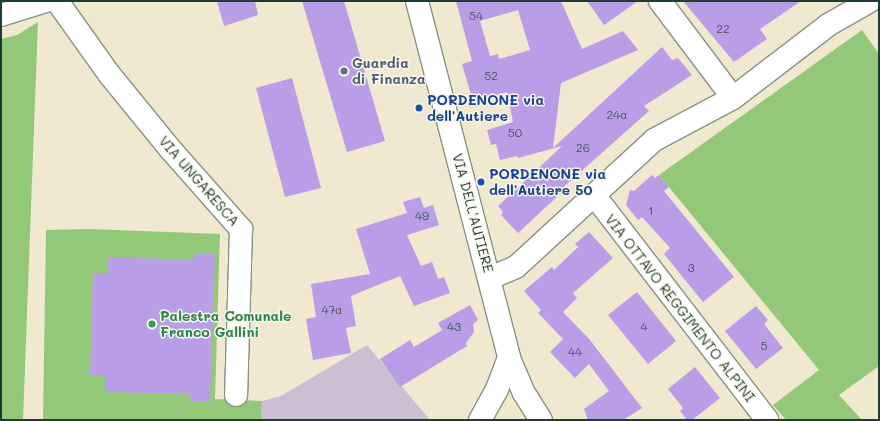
<!DOCTYPE html>
<style>
body{margin:0}
#map{position:relative;width:880px;height:421px;overflow:hidden;background:#f0e9cf;font-family:Mali,sans-serif}
div>[style]{position:absolute}
[style*='--x']{left:calc(var(--x)*1px);top:calc(var(--y)*1px);width:calc(var(--w)*1px);rotate:calc(var(--a)*1deg)}
.industrial>*{inset:0;background:#ccbed3}
.green>*{inset:0;background:#93c879}
.building>*{inset:0;background:#b99de6}
.roads{filter:drop-shadow(1px 0 #889382) drop-shadow(-1px 0 #889382) drop-shadow(0 1px #889382) drop-shadow(0 -1px #889382)}
.minor>*{height:22px;margin:-11px;padding:0 11px;transform-origin:11px;border-radius:11px;background:#fff}
.dots>*{width:11px;height:11px;translate:-50% -50%;box-sizing:border-box;border:2px solid #fbf7ec;border-radius:50%}
span{translate:-50% -50%;white-space:nowrap;text-align:center;line-height:1.15;-webkit-text-stroke:3px #fbf7ec;paint-order:stroke}
.number-label{font-size:12px;color:#465560}
.number-label span{-webkit-text-stroke-width:0}
.service-label{font-size:14px;color:#4e5e75;font-weight:700}
.left{translate:0 -50%;text-align:left}
.transit-label{font-size:14px;color:#164399;font-weight:700}
.street-label{font-size:14px;color:#1f3d34}
.leisure-label{font-size:14px;color:#27864d;font-weight:700}
.frame{position:absolute;inset:0;border:2px solid #1f3d34;pointer-events:none}
</style>
<div id="map">
<div class="industrial">
<i style="clip-path:polygon(367px 345px,430px 420px,261px 420px,262px 401px,281px 396px)"></i>
</div>
<div class="green">
<i style="clip-path:polygon(38px 22px,23px 420px,1px 420px,1px 39px,17px 35px)"></i>
<i style="clip-path:polygon(862px 30px,879px 54px,879px 366px,839px 395px,862px 420px,786px 420px,773px 405px,819px 370px,659px 175px)"></i>
<i style="clip-path:polygon(89px 229px,220px 234px,215px 399px,262px 401px,261px 420px,43px 420px,46px 230px)"></i>
</div>
<div class="building">
<i style="clip-path:polygon(217px 1px,255px 1px,258px 15px,224px 26px)"></i>
<i style="clip-path:polygon(302px 1px,344px 1px,385px 141px,347px 152px)"></i>
<i style="clip-path:polygon(evenodd,456px 1px,561px 1px,582px 49px,623px 31px,638px 50px,561px 83px,553px 148px,662px 47px,672px 60px,678px 58px,692px 75px,644px 106px,649px 111px,559px 191px,561px 193px,518px 233px,501px 215px,503px 212px,498px 206px,562px 146px,518px 158px,517px 156px,500px 160px,496px 144px,491px 145px,487px 130px,513px 122px,507px 92px,473px 102px,462px 64px,472px 61px,456px 1px,518px 10px,530px 50px,499px 59px,498px 54px,490px 56px,480px 21px,518px 10px)"></i>
<i style="clip-path:polygon(587px 1px,638px 1px,604px 25px)"></i>
<i style="clip-path:polygon(683px 1px,801px 1px,760px 29px,767px 39px,734px 62px)"></i>
<i style="clip-path:polygon(292px 78px,321px 188px,285px 197px,256px 88px)"></i>
<i style="clip-path:polygon(652px 175px,655px 178px,659px 175px,669px 187px,664px 191px,734px 277px,703px 302px,664px 254px,670px 248px,642px 217px,638px 220px,626px 205px,630px 190px,634px 191px)"></i>
<i style="clip-path:polygon(420px 197px,424px 208px,433px 205px,439px 225px,407px 235px,421px 266px,432px 262px,438px 279px,444px 277px,450px 293px,414px 306px,400px 276px,351px 296px,356px 326px,346px 328px,351px 353px,313px 360px,306px 319px,316px 317px,311px 284px,370px 274px,356px 229px,407px 213px,403px 202px)"></i>
<i style="clip-path:polygon(589px 232px,613px 258px,573px 293px,577px 298px,563px 312px,590px 340px,642px 408px,623px 420px,588px 420px,584px 409px,609px 391px,589px 364px,575px 378px,550px 352px,563px 339px,538px 313px,541px 310px,524px 291px,552px 267px,554px 270px,578px 247px,575px 244px)"></i>
<i style="clip-path:polygon(195px 254px,215px 254px,210px 402px,190px 401px,190px 394px,105px 392px,105px 375px,90px 375px,93px 273px,108px 274px,108px 257px,194px 260px)"></i>
<i style="clip-path:polygon(637px 292px,676px 341px,648px 364px,608px 315px)"></i>
<i style="clip-path:polygon(470px 305px,478px 320px,473px 324px,474px 332px,466px 343px,467px 346px,400px 387px,380px 359px,410px 340px,414px 347px,442px 330px,438px 323px)"></i>
<i style="clip-path:polygon(756px 306px,768px 320px,764px 324px,783px 348px,756px 369px,725px 331px)"></i>
<i style="clip-path:polygon(695px 367px,720px 398px,692px 420px,687px 420px,680px 411px,683px 408px,668px 389px)"></i>
</div>
<div class="roads">
<div class="minor">
<i style="--x:57;--y:1;--w:90;--a:54.5"></i>
<i style="--x:109;--y:74;--w:98;--a:50.8"></i>
<i style="--x:171;--y:150;--w:106;--a:48.5"></i>
<i style="--x:241;--y:229;--w:166;--a:91.7"></i>
<i style="--x:417;--y:1;--w:369;--a:75.5"></i>
<i style="--x:509;--y:358;--w:38;--a:67"></i>
<i style="--x:524;--y:393;--w:32;--a:58"></i>
<i style="--x:660;--y:1;--w:121;--a:53"></i>
<i style="--x:1;--y:15;--w:47;--a:-17.3"></i>
<i style="--x:594;--y:195;--w:284;--a:52.4"></i>
<i style="--x:490;--y:278;--w:28;--a:-23"></i>
<i style="--x:516;--y:267;--w:188;--a:-42.6"></i>
<i style="--x:654;--y:140;--w:89;--a:-28"></i>
<i style="--x:733;--y:98;--w:120;--a:-37.5"></i>
<i style="--x:828;--y:25;--w:48;--a:-29.7"></i>
<i style="--x:480;--y:420;--w:35;--a:-61"></i>
<i style="--x:497;--y:389;--w:33;--a:-69"></i>
</div>
</div>
<div class="dots">
<i style="left:344px;top:71px;background:#5c6f8a"></i>
<i style="left:419px;top:108px;background:#1a4fb4"></i>
<i style="left:481px;top:182px;background:#1a4fb4"></i>
<i style="left:152px;top:324px;background:#2e9e5b"></i>
</div>
<div class="number-label">
<span style="left:476px;top:16px">54</span>
<span style="left:723px;top:29px">22</span>
<span style="left:491px;top:76px">52</span>
<span style="left:617px;top:115px">24a</span>
<span style="left:515px;top:133px">50</span>
<span style="left:583px;top:148px">26</span>
<span style="left:651px;top:211px">1</span>
<span style="left:422px;top:216px">49</span>
<span style="left:691px;top:268px">3</span>
<span style="left:332px;top:310px">47a</span>
<span style="left:454px;top:327px">43</span>
<span style="left:644px;top:327px">4</span>
<span style="left:764px;top:346px">5</span>
<span style="left:575px;top:352px">44</span>
</div>
<div class="service-label">
<span class="left" style="left:352px;top:71px">Guardia<br>di Finanza</span>
</div>
<div class="transit-label">
<span class="left" style="left:427px;top:108px">PORDENONE via<br>dell'Autiere</span>
<span class="left" style="left:489px;top:182px">PORDENONE via<br>dell'Autiere 50</span>
</div>
<div class="street-label">
<span style="left:199px;top:181px;rotate:49deg">VIA UNGARESCA</span>
<span style="left:473px;top:213px;rotate:75deg">VIA DELL'AUTIERE</span>
<span style="left:680px;top:308px;rotate:52deg">VIA OTTAVO REGGIMENTO ALPINI</span>
</div>
<div class="leisure-label">
<span class="left" style="left:160px;top:324px">Palestra Comunale<br>Franco Gallini</span>
</div>
<div class="frame"></div>
</div>
